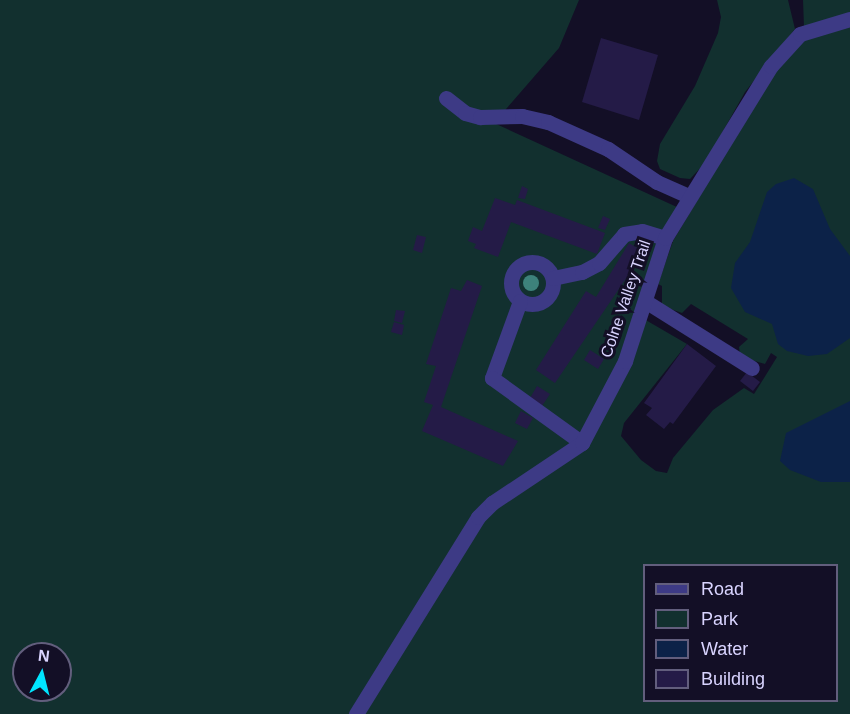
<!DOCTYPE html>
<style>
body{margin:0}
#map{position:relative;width:850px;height:714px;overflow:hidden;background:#130f26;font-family:Helvetica,sans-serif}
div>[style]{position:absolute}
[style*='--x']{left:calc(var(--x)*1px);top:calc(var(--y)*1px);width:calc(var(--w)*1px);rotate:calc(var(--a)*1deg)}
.green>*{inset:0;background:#12302f}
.water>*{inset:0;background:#0c2248}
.building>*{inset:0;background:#241b47}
.minor>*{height:15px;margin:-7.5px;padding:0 7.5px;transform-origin:7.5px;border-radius:7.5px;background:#3d3a85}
.minor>.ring{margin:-7.5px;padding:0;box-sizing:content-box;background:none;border:15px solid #3d3a85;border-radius:50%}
.trees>*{width:16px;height:16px;margin:-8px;border-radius:50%;background:#3d827b}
span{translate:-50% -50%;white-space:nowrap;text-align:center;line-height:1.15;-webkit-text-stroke:6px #130f26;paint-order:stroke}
.street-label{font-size:16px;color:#d9d4ff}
.legend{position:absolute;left:643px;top:564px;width:195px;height:138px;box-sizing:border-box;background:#130f26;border:2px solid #625e7d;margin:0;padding:8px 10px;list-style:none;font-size:18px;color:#d9d4ff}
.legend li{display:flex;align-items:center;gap:12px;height:30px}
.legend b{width:30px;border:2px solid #625e7d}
.north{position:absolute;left:12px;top:642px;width:60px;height:60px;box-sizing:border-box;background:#130f26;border:2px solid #625e7d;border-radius:50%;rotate:7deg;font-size:16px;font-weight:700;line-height:24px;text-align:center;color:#d9d4ff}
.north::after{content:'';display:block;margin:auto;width:21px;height:27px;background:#00e5ff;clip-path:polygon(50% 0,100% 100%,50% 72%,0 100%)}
</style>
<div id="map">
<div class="green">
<i style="clip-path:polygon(evenodd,0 0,579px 0,559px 48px,494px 123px,679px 208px,622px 357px,582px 443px,644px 319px,687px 344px,624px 423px,621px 436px,641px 460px,656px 471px,667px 473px,673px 458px,713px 410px,744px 388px,754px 394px,777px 357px,771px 353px,765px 364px,748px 359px,740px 355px,739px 347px,748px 339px,691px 304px,682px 313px,662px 306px,662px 286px,658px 284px,673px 241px,770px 79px,803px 38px,850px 26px,850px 714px,0 714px,0 0,644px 566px,836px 566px,836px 700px,644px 700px,644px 566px,0 0,24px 654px,60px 654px,60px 690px,24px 690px,24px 654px)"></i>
<i style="clip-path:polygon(717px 0,788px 0,795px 29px,745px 92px,705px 163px,690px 179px,680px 178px,660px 169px,657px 161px,660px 144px,695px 86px,718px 33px,721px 17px)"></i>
<i style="clip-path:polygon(803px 0,850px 0,850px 13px,804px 27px)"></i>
</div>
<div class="water">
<i style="clip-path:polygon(794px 178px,813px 189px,830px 229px,850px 256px,850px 338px,827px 354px,808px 356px,787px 351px,778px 344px,772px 324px,745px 312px,731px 288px,735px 263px,750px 242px,767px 192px,776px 184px)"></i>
<i style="clip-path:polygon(850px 401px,850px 482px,821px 482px,790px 470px,780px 461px,786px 433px)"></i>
</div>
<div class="building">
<i style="clip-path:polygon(601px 38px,658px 55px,639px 120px,582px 102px)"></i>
<i style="clip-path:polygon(522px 186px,528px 189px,525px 199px,518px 198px)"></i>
<i style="clip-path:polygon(495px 198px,515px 205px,517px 200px,605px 233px,597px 254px,511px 222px,498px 257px,474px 248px,476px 244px,468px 241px,473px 227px,482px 231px)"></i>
<i style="clip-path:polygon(603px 216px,610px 219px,605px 230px,598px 228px)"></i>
<i style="clip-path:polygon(417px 235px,426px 237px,422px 253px,413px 250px)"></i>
<i style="clip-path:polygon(629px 243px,644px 252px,555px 383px,536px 370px,586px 291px,596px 297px)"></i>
<i style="clip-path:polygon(467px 280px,482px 286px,441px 407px,518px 441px,503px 466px,422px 431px,433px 405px,424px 402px,436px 366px,426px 364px,451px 288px,461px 291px)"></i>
<i style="clip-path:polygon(396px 310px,405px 311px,402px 323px,394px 321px)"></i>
<i style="clip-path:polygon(394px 322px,404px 325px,402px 335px,391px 332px)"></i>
<i style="clip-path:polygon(687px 344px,716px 366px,673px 424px,670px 422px,664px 429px,646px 415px,652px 408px,644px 403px)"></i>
<i style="clip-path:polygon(590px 350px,604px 359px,598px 369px,584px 360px)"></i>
<i style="clip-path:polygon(747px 372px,760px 382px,753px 391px,740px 381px)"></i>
<i style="clip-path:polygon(537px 386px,550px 394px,542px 406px,530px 398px)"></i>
<i style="clip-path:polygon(521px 411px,533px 418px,527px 429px,515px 423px)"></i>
</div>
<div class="minor">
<i style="--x:446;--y:98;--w:24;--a:38"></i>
<i style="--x:465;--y:113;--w:16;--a:15"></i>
<i style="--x:480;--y:117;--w:42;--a:-1.4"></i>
<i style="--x:522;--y:116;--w:27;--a:13"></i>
<i style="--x:548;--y:122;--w:66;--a:24.2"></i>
<i style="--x:608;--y:149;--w:59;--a:34"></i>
<i style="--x:657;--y:182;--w:36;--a:24"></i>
<i class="ring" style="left:511px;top:262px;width:27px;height:27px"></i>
<i style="--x:553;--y:278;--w:30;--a:-12"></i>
<i style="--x:582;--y:272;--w:19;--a:-28"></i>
<i style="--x:599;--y:263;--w:38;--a:-49"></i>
<i style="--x:624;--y:234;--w:18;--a:-9"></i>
<i style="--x:642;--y:231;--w:24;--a:17"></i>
<i style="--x:520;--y:301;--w:82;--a:110"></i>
<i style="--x:492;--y:378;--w:111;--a:35.8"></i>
<i style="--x:645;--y:301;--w:126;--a:32.1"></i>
<i style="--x:356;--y:714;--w:232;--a:-58.2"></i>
<i style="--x:478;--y:517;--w:20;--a:-45"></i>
<i style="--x:492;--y:503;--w:108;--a:-33.7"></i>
<i style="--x:582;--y:443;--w:93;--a:-62.3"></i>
<i style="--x:625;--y:361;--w:129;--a:-72"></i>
<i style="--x:665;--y:238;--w:202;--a:-58.4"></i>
<i style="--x:771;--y:66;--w:43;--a:-47.8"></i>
<i style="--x:800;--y:34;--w:52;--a:-16.7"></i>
</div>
<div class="trees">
<i style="left:531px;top:283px"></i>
</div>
<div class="street-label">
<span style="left:626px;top:299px;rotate:-71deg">Colne Valley Trail</span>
</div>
<ul class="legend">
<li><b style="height:8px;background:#3d3a85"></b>Road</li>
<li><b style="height:16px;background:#12302f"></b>Park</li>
<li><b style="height:16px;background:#0c2248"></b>Water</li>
<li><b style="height:16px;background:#241b47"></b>Building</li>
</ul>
<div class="north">N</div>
</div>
